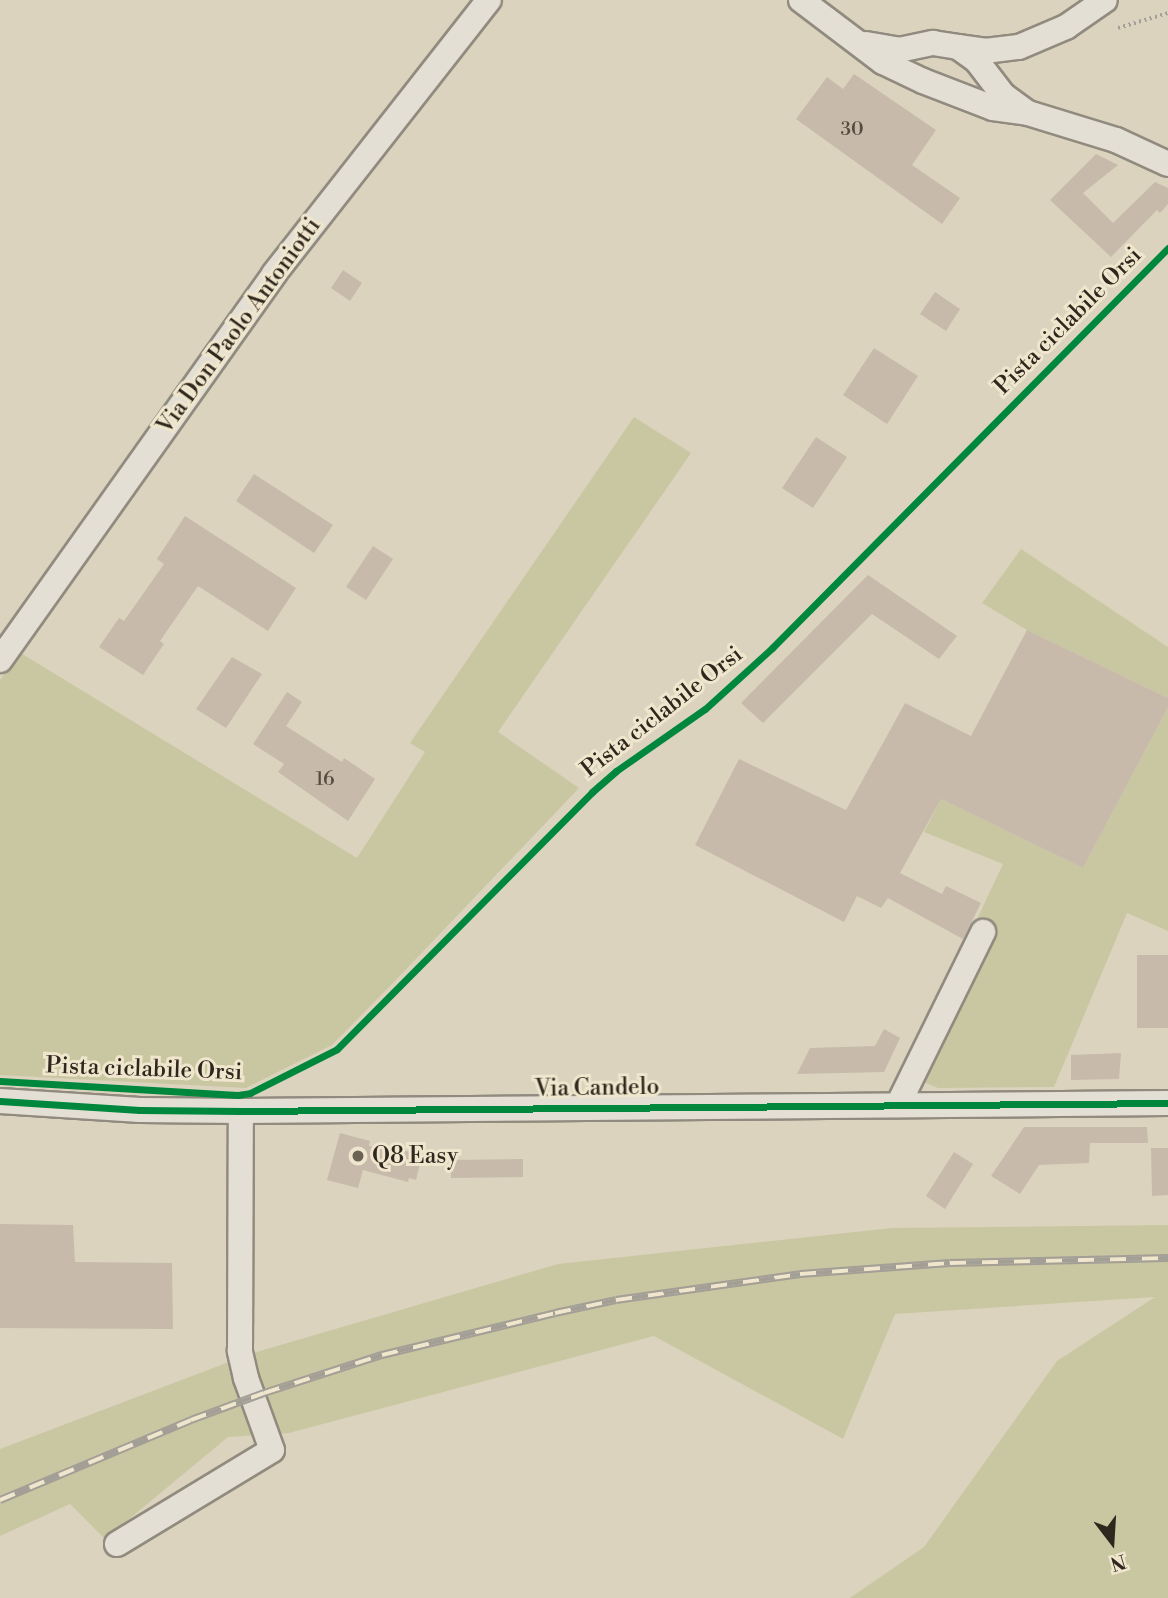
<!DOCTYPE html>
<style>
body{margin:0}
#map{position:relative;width:1168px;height:1598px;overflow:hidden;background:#dbd3be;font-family:"Libre Bodoni",serif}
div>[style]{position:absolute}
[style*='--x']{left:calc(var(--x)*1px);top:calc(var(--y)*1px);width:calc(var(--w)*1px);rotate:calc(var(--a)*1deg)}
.green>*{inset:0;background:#c9c7a1}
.building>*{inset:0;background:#c7baaa}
.path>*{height:3.5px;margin-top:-1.75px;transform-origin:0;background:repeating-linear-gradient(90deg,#a39f97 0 2px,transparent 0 5.5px)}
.roads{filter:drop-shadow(2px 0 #918b7f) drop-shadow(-2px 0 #918b7f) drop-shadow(0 2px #918b7f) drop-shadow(0 -2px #918b7f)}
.minor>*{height:24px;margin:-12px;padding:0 12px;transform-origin:12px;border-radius:12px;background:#e3dfd4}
.rail>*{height:8px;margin-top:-4px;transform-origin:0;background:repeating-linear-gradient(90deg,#efe6cd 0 16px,#a39f97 0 32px);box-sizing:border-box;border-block:2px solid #a39f97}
.cycleway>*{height:7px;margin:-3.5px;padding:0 3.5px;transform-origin:3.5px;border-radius:3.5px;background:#00873e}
.dots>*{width:19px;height:19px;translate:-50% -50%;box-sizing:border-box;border:4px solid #efe6cd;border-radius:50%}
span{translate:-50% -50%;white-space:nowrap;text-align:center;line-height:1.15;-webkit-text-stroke:6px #efe6cd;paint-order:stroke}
.number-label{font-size:19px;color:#554b40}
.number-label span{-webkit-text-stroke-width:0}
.street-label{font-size:23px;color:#2f261d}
.poi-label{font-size:23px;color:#2f261d}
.left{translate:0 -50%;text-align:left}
.north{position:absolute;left:1077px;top:1507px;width:70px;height:70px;-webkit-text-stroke:5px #efe6cd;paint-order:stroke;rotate:163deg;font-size:19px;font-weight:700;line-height:28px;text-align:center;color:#2f261d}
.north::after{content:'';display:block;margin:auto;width:24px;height:32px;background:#2f261d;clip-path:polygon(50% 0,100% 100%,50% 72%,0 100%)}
</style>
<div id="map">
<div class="green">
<i style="clip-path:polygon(634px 417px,691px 453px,498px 732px,579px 788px,391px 985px,332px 1045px,246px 1088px,0 1075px,0 680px,19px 652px,357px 858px,425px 752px,410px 743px)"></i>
<i style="clip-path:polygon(1021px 549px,1168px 647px,1168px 698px,1027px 630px,982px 603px)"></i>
<i style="clip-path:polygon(1168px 707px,1168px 931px,1127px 913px,1054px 1087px,938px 1088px,904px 1074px,1003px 864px,924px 832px,941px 799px,1083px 868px)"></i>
<i style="clip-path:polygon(1168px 1225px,1168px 1598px,850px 1598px,924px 1547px,1057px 1361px,1155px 1297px,895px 1314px,843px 1439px,654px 1336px,289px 1433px,228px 1437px,105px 1539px,70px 1504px,0 1536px,0 1449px,250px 1354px,558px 1264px,892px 1228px)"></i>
</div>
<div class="building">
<i style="clip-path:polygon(854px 74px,936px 130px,912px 165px,960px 198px,942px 224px,796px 119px,827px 77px,843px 89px)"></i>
<i style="clip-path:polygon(1096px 154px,1118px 165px,1083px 193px,1113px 223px,1155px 182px,1168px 188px,1168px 204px,1160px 213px,1157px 210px,1111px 257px,1050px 200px)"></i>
<i style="clip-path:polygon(343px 270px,362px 283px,350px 301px,331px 288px)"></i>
<i style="clip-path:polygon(935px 292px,960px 309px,946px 331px,920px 314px)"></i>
<i style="clip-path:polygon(874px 348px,918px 376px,887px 424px,843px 395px)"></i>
<i style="clip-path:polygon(816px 437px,847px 457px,813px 508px,782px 488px)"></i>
<i style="clip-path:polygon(254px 474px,333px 525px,314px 553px,236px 501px)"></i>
<i style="clip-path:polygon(185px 516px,296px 588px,268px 631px,198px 586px,160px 641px,164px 644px,143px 675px,99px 647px,119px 618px,124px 621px,164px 564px,157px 559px)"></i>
<i style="clip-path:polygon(373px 546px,393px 559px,366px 600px,346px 587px)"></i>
<i style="clip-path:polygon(868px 575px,957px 636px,939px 659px,872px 614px,763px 723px,741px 703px)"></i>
<i style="clip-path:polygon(1027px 630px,1168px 698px,1168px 707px,1083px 868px,941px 799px,900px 873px,942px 894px,946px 886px,981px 903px,963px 939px,888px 898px,881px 908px,857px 896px,844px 922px,695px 845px,739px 759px,846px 810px,905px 703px,971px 736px)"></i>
<i style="clip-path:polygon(232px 657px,262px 674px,226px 728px,196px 709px)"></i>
<i style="clip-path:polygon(287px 692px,302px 702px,286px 726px,342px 762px,344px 758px,375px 779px,348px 821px,278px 772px,284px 764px,253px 744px)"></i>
<i style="clip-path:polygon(1137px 955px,1168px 955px,1168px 1028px,1137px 1028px)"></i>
<i style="clip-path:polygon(884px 1029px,900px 1038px,884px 1072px,797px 1074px,810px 1048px,875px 1046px)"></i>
<i style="clip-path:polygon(1121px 1053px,1119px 1079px,1071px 1080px,1071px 1055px)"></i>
<i style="clip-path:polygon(1024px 1127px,1147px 1127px,1148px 1143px,1090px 1143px,1089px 1163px,1039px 1165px,1020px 1194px,991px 1176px)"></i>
<i style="clip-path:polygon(340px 1133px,370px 1141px,369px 1146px,401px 1154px,402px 1150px,422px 1155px,416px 1180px,409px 1178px,408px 1182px,363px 1170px,358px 1188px,327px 1180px)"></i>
<i style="clip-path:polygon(1151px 1148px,1168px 1148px,1168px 1195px,1152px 1196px)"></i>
<i style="clip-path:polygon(954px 1152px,973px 1164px,945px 1209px,926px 1196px)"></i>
<i style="clip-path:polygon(523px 1159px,523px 1177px,451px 1178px,451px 1160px)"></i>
<i style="clip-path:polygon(0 1224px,73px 1225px,75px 1262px,172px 1263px,173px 1329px,0 1328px)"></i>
</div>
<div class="path">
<i style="--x:1118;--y:28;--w:52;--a:-16.7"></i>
</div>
<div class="roads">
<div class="minor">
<i style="--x:801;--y:0;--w:103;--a:37.1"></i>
<i style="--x:883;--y:62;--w:44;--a:25.4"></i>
<i style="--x:923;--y:81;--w:75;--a:21.1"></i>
<i style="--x:993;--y:108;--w:35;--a:8"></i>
<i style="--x:1028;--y:113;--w:92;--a:17.1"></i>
<i style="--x:1116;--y:140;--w:57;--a:24.8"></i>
<i style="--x:866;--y:44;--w:34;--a:10"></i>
<i style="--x:899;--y:50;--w:35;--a:-12"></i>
<i style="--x:933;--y:43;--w:25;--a:9"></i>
<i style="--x:958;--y:47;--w:24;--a:36"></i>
<i style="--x:977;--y:61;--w:43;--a:52.6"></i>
<i style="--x:1003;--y:95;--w:27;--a:36"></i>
<i style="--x:958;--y:47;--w:27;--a:8"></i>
<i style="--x:985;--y:51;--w:34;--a:-7"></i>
<i style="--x:1019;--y:47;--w:51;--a:-23.1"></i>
<i style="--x:1066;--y:27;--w:47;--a:-34.7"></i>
<i style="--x:0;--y:660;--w:473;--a:-54.6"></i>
<i style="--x:274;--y:274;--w:348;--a:-51.9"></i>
<i style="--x:0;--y:1101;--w:140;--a:3.7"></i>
<i style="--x:140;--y:1110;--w:101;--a:0.6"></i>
<i style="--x:241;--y:1111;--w:927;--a:-0.49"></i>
<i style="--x:898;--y:1105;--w:193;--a:-63.8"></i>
<i style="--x:117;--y:1544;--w:181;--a:-31.2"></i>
<i style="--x:272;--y:1450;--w:77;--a:-109.9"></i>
<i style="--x:246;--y:1378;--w:28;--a:-103"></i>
<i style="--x:240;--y:1351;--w:240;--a:-89.8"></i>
</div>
</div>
<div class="rail">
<i style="--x:0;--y:1500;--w:207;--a:-22.7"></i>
<i style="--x:191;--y:1420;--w:78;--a:-20.3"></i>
<i style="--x:264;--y:1393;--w:124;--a:-17.9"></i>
<i style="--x:382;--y:1355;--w:178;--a:-13.6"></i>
<i style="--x:555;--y:1313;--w:62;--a:-12"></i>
<i style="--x:616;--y:1300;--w:186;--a:-8"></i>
<i style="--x:800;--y:1274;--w:150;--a:-4.2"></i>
<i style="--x:950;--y:1263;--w:218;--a:-1.3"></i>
</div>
<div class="cycleway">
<i style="--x:0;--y:1081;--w:238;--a:3.4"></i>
<i style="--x:238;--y:1095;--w:12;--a:-9"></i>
<i style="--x:250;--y:1093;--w:97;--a:-26.8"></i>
<i style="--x:337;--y:1049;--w:362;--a:-45.2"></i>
<i style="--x:592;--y:792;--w:32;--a:-41"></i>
<i style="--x:616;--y:771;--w:108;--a:-34.9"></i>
<i style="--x:705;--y:709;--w:91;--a:-42.3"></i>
<i style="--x:772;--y:648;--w:563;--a:-45.29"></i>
<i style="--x:0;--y:1101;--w:140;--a:3.7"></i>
<i style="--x:140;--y:1110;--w:101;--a:0.6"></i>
<i style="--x:241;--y:1111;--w:927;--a:-0.49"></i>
</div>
<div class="dots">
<i style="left:358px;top:1156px;background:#6b6355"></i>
</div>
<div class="number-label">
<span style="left:852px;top:130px">30</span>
<span style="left:325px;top:780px">16</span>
</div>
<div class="street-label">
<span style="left:1068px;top:321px;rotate:-45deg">Pista ciclabile Orsi</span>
<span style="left:239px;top:326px;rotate:-54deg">Via Don Paolo Antoniotti</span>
<span style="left:662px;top:712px;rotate:-38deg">Pista ciclabile Orsi</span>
<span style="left:144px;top:1069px;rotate:2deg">Pista ciclabile Orsi</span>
<span style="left:597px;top:1088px;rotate:-1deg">Via Candelo</span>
</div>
<div class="poi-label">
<span class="left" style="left:372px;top:1156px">Q8 Easy</span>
</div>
<div class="north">N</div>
</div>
